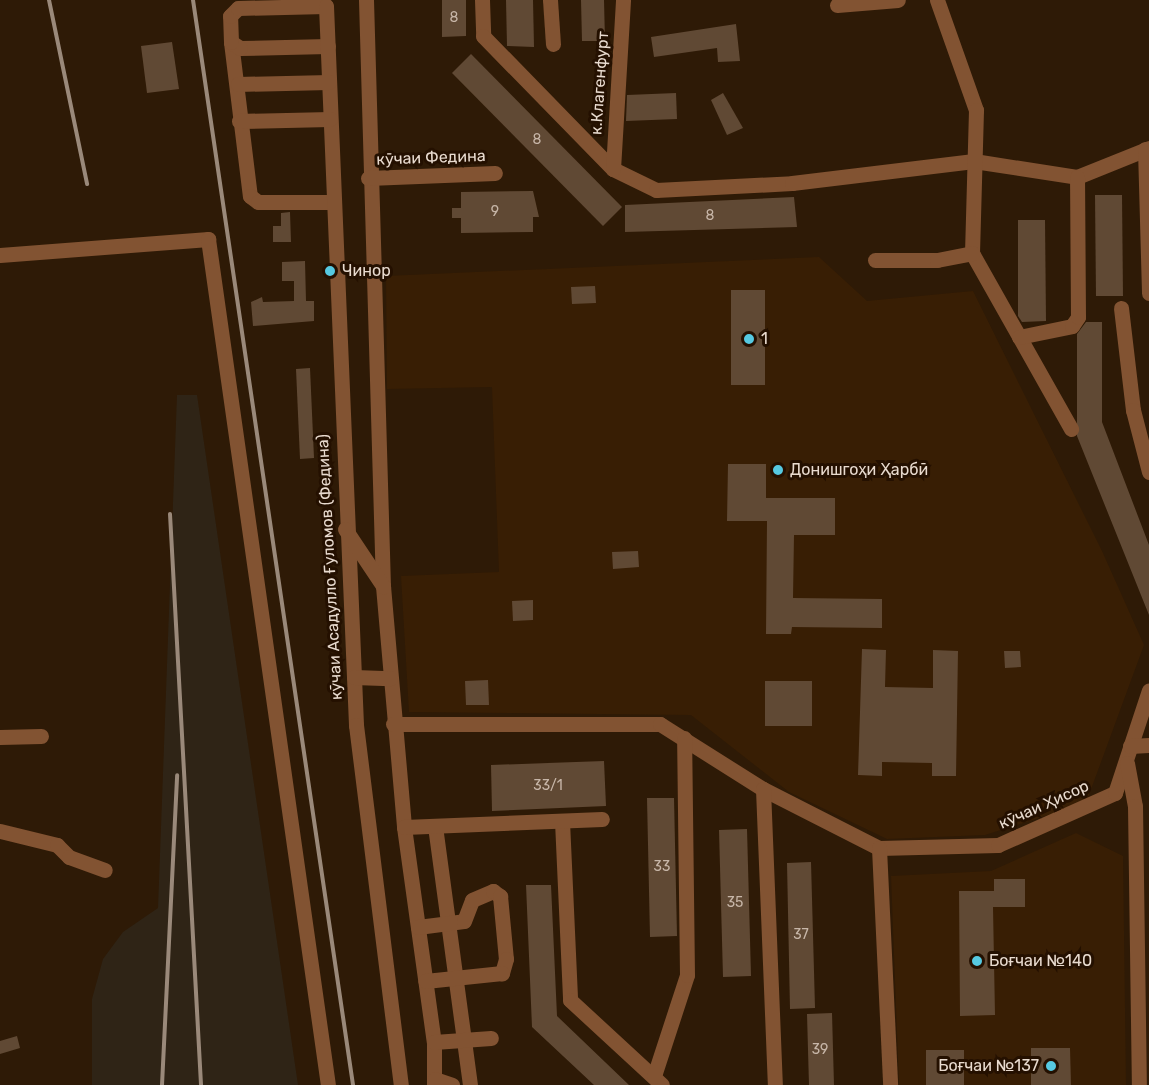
<!DOCTYPE html>
<meta charset="utf-8">
<style>
body{margin:0}
#map{position:relative;width:1149px;height:1085px;overflow:hidden;background:#2e1a06;font-family:Rubik,sans-serif}
div>[style]{position:absolute}
[style*='--x']{left:calc(var(--x)*1px);top:calc(var(--y)*1px);width:calc(var(--w)*1px);rotate:calc(var(--a)*1deg)}
.built>*{inset:0;background:#381e04}
.industrial>*{inset:0;background:#2f2416}
.building>*{inset:0;background:#604934}
.minor>*{height:15px;margin:-7.5px;padding:0 7.5px;transform-origin:7.5px;border-radius:7.5px;background:#825332}
.rail>*{height:4px;margin:-2px;padding:0 2px;transform-origin:2px;border-radius:2px;background:#9a897a}
.dots>*{width:16px;height:16px;translate:-50% -50%;box-sizing:border-box;border:3px solid #241000;border-radius:50%}
span{translate:-50% -50%;white-space:nowrap;text-align:center;line-height:1.15;-webkit-text-stroke:6px #241000;paint-order:stroke}
.number-label{font-size:14px;color:#c7b6a8}
.number-label span{-webkit-text-stroke-width:0}
.street-label{font-size:16px;color:#e9dbcf}
.poi-label{font-size:16px;color:#e9dbcf}
.left{translate:0 -50%;text-align:left}
.right{translate:-100% -50%;text-align:right}
</style>
<div id="map">
<div class="built">
<i style="clip-path:polygon(819px 257px,867px 301px,973px 291px,1102px 551px,1144px 645px,1086px 803px,985px 835px,887px 839px,789px 792px,691px 715px,409px 712px,401px 576px,499px 572px,492px 387px,387px 389px,386px 276px)"></i>
<i style="clip-path:polygon(1076px 833px,1123px 856px,1126px 1085px,899px 1085px,891px 876px,991px 871px)"></i>
</div>
<div class="industrial">
<i style="clip-path:polygon(177px 395px,197px 395px,298px 1085px,92px 1085px,92px 999px,103px 959px,123px 932px,158px 908px)"></i>
</div>
<div class="building">
<i style="clip-path:polygon(442px 0,466px 0,466px 36px,442px 37px)"></i>
<i style="clip-path:polygon(506px 0,533px 0,534px 47px,507px 46px)"></i>
<i style="clip-path:polygon(581px 0,604px 0,605px 41px,582px 41px)"></i>
<i style="clip-path:polygon(736px 24px,740px 61px,718px 62px,717px 48px,654px 57px,651px 37px)"></i>
<i style="clip-path:polygon(172px 42px,179px 89px,147px 93px,141px 46px)"></i>
<i style="clip-path:polygon(471px 54px,622px 207px,603px 226px,452px 73px)"></i>
<i style="clip-path:polygon(676px 93px,677px 119px,626px 121px,627px 95px)"></i>
<i style="clip-path:polygon(723px 93px,743px 128px,727px 135px,711px 100px)"></i>
<i style="clip-path:polygon(533px 191px,539px 217px,533px 217px,533px 232px,461px 233px,461px 218px,452px 218px,452px 208px,461px 208px,461px 192px)"></i>
<i style="clip-path:polygon(1095px 195px,1122px 195px,1123px 296px,1096px 296px)"></i>
<i style="clip-path:polygon(794px 197px,797px 227px,625px 232px,625px 205px)"></i>
<i style="clip-path:polygon(290px 212px,291px 242px,273px 242px,273px 226px,281px 226px,281px 213px)"></i>
<i style="clip-path:polygon(1018px 220px,1045px 220px,1046px 321px,1022px 322px,1018px 316px)"></i>
<i style="clip-path:polygon(305px 261px,306px 301px,314px 301px,314px 321px,253px 326px,251px 302px,262px 297px,263px 302px,294px 301px,294px 281px,282px 281px,282px 262px)"></i>
<i style="clip-path:polygon(595px 286px,596px 303px,572px 304px,571px 287px)"></i>
<i style="clip-path:polygon(731px 290px,765px 290px,765px 385px,731px 385px)"></i>
<i style="clip-path:polygon(1086px 322px,1102px 322px,1102px 422px,1149px 545px,1149px 615px,1077px 436px,1077px 334px)"></i>
<i style="clip-path:polygon(310px 368px,314px 458px,300px 459px,296px 369px)"></i>
<i style="clip-path:polygon(728px 464px,766px 464px,766px 498px,835px 498px,835px 535px,794px 535px,793px 598px,882px 599px,882px 628px,792px 627px,791px 634px,766px 634px,767px 521px,727px 521px)"></i>
<i style="clip-path:polygon(638px 551px,639px 567px,613px 569px,612px 552px)"></i>
<i style="clip-path:polygon(533px 600px,533px 620px,513px 621px,512px 601px)"></i>
<i style="clip-path:polygon(862px 649px,886px 650px,885px 687px,933px 688px,933px 650px,958px 651px,956px 776px,932px 776px,932px 763px,882px 762px,882px 776px,858px 775px)"></i>
<i style="clip-path:polygon(1004px 651px,1020px 651px,1021px 667px,1005px 668px)"></i>
<i style="clip-path:polygon(488px 680px,489px 705px,466px 705px,465px 681px)"></i>
<i style="clip-path:polygon(765px 681px,812px 681px,812px 726px,765px 726px)"></i>
<i style="clip-path:polygon(604px 761px,606px 806px,492px 811px,491px 765px)"></i>
<i style="clip-path:polygon(647px 798px,674px 798px,677px 936px,650px 937px)"></i>
<i style="clip-path:polygon(747px 829px,751px 976px,723px 977px,719px 830px)"></i>
<i style="clip-path:polygon(811px 862px,815px 1008px,790px 1009px,787px 863px)"></i>
<i style="clip-path:polygon(994px 879px,1025px 879px,1025px 907px,993px 907px,995px 1015px,960px 1016px,959px 891px,994px 891px)"></i>
<i style="clip-path:polygon(526px 885px,551px 885px,557px 1016px,629px 1085px,594px 1085px,532px 1027px)"></i>
<i style="clip-path:polygon(832px 1013px,834px 1085px,809px 1085px,807px 1014px)"></i>
<i style="clip-path:polygon(17px 1036px,20px 1048px,0 1054px,0 1041px)"></i>
<i style="clip-path:polygon(1031px 1048px,1070px 1048px,1071px 1085px,1031px 1085px)"></i>
<i style="clip-path:polygon(926px 1050px,964px 1050px,964px 1085px,926px 1085px)"></i>
</div>
<div class="minor">
<i style="--x:366;--y:0;--w:586;--a:88.34"></i>
<i style="--x:383;--y:586;--w:242;--a:85"></i>
<i style="--x:404;--y:827;--w:217;--a:82.1"></i>
<i style="--x:434;--y:1042;--w:43;--a:90"></i>
<i style="--x:482;--y:0;--w:36;--a:88"></i>
<i style="--x:483;--y:36;--w:186;--a:45.7"></i>
<i style="--x:613;--y:169;--w:48;--a:26"></i>
<i style="--x:656;--y:190;--w:136;--a:-2.9"></i>
<i style="--x:792;--y:183;--w:183;--a:-6.9"></i>
<i style="--x:974;--y:161;--w:104;--a:8.8"></i>
<i style="--x:1077;--y:177;--w:78;--a:-21.9"></i>
<i style="--x:550;--y:0;--w:44;--a:86.1"></i>
<i style="--x:937;--y:0;--w:117;--a:70.5"></i>
<i style="--x:976;--y:110;--w:143;--a:91.6"></i>
<i style="--x:972;--y:253;--w:202;--a:60.6"></i>
<i style="--x:837;--y:5;--w:61;--a:-4.7"></i>
<i style="--x:231;--y:42;--w:155;--a:83"></i>
<i style="--x:250;--y:196;--w:10;--a:37"></i>
<i style="--x:258;--y:202;--w:75;--a:0"></i>
<i style="--x:328;--y:46;--w:88;--a:178.7"></i>
<i style="--x:240;--y:48;--w:11;--a:-146"></i>
<i style="--x:231;--y:42;--w:26;--a:-92"></i>
<i style="--x:230;--y:16;--w:11;--a:-45"></i>
<i style="--x:238;--y:8;--w:88;--a:-1.3"></i>
<i style="--x:326;--y:6;--w:720;--a:87.61"></i>
<i style="--x:356;--y:725;--w:363;--a:82.9"></i>
<i style="--x:238;--y:84;--w:91;--a:-1.3"></i>
<i style="--x:239;--y:121;--w:91;--a:-1.3"></i>
<i style="--x:1145;--y:149;--w:144;--a:88.4"></i>
<i style="--x:613;--y:169;--w:169;--a:-86.6"></i>
<i style="--x:368;--y:178;--w:127;--a:-2.3"></i>
<i style="--x:0;--y:255;--w:209;--a:-4.4"></i>
<i style="--x:208;--y:239;--w:854;--a:81.93"></i>
<i style="--x:875;--y:260;--w:62;--a:0"></i>
<i style="--x:937;--y:260;--w:36;--a:-11"></i>
<i style="--x:1121;--y:308;--w:103;--a:83.3"></i>
<i style="--x:1133;--y:410;--w:64;--a:75.5"></i>
<i style="--x:1019;--y:337;--w:54;--a:-11.7"></i>
<i style="--x:1072;--y:326;--w:11;--a:-56"></i>
<i style="--x:1078;--y:317;--w:140;--a:-90.4"></i>
<i style="--x:345;--y:529;--w:69;--a:56.3"></i>
<i style="--x:354;--y:677;--w:36;--a:2"></i>
<i style="--x:393;--y:724;--w:267;--a:0"></i>
<i style="--x:660;--y:724;--w:122;--a:32.3"></i>
<i style="--x:763;--y:789;--w:130;--a:27"></i>
<i style="--x:879;--y:848;--w:119;--a:-1.4"></i>
<i style="--x:998;--y:845;--w:128;--a:-24"></i>
<i style="--x:1115;--y:793;--w:108;--a:-71.7"></i>
<i style="--x:0;--y:737;--w:41;--a:-1.4"></i>
<i style="--x:1130;--y:746;--w:19;--a:-3"></i>
<i style="--x:1127;--y:763;--w:44;--a:79.5"></i>
<i style="--x:1135;--y:806;--w:279;--a:89.2"></i>
<i style="--x:763;--y:789;--w:296;--a:87.7"></i>
<i style="--x:562;--y:821;--w:179;--a:87.4"></i>
<i style="--x:570;--y:1000;--w:125;--a:42.7"></i>
<i style="--x:435;--y:826;--w:261;--a:82.3"></i>
<i style="--x:404;--y:827;--w:198;--a:-2.3"></i>
<i style="--x:0;--y:831;--w:59;--a:13.8"></i>
<i style="--x:57;--y:845;--w:17;--a:45"></i>
<i style="--x:69;--y:857;--w:38;--a:20"></i>
<i style="--x:879;--y:848;--w:237;--a:87.3"></i>
<i style="--x:418;--y:927;--w:46;--a:-7.4"></i>
<i style="--x:464;--y:921;--w:22;--a:-69"></i>
<i style="--x:472;--y:900;--w:23;--a:-23"></i>
<i style="--x:493;--y:891;--w:9;--a:36"></i>
<i style="--x:500;--y:896;--w:63;--a:84.6"></i>
<i style="--x:506;--y:959;--w:15;--a:106"></i>
<i style="--x:502;--y:973;--w:77;--a:174.1"></i>
<i style="--x:434;--y:1042;--w:57;--a:-4"></i>
<i style="--x:654;--y:1076;--w:106;--a:-71.9"></i>
<i style="--x:687;--y:975;--w:237;--a:-90.7"></i>
<i style="--x:435;--y:1079;--w:18;--a:19"></i>
</div>
<div class="rail">
<i style="--x:49;--y:0;--w:188;--a:78.3"></i>
<i style="--x:193;--y:0;--w:1097;--a:81.61"></i>
<i style="--x:170;--y:514;--w:572;--a:86.89"></i>
<i style="--x:162;--y:1085;--w:310;--a:-87.2"></i>
</div>
<div class="dots">
<i style="left:330px;top:271px;background:#56c9e1"></i>
<i style="left:749px;top:339px;background:#56c9e1"></i>
<i style="left:778px;top:470px;background:#56c9e1"></i>
<i style="left:977px;top:961px;background:#56c9e1"></i>
<i style="left:1051px;top:1066px;background:#56c9e1"></i>
</div>
<div class="number-label">
<span style="left:454px;top:18px">8</span>
<span style="left:537px;top:140px">8</span>
<span style="left:495px;top:212px">9</span>
<span style="left:710px;top:216px">8</span>
<span style="left:548px;top:786px">33/1</span>
<span style="left:662px;top:867px">33</span>
<span style="left:735px;top:903px">35</span>
<span style="left:801px;top:935px">37</span>
<span style="left:820px;top:1050px">39</span>
</div>
<div class="street-label">
<span style="left:600px;top:83px;rotate:-86deg">к.Клагенфурт</span>
<span style="left:431px;top:158px;rotate:-2deg">кӯчаи Федина</span>
<span style="left:330px;top:567px;rotate:-93deg">кӯчаи Асадулло Ғуломов (Федина)</span>
<span style="left:1044px;top:805px;rotate:-24deg">кӯчаи Ҳисор</span>
</div>
<div class="poi-label">
<span class="left" style="left:342px;top:271px">Чинор</span>
<span class="left" style="left:761px;top:339px">1</span>
<span class="left" style="left:790px;top:470px">Донишгоҳи Ҳарбӣ</span>
<span class="left" style="left:989px;top:961px">Боғчаи №140</span>
<span class="right" style="left:1039px;top:1066px">Боғчаи №137</span>
</div>
</div>
